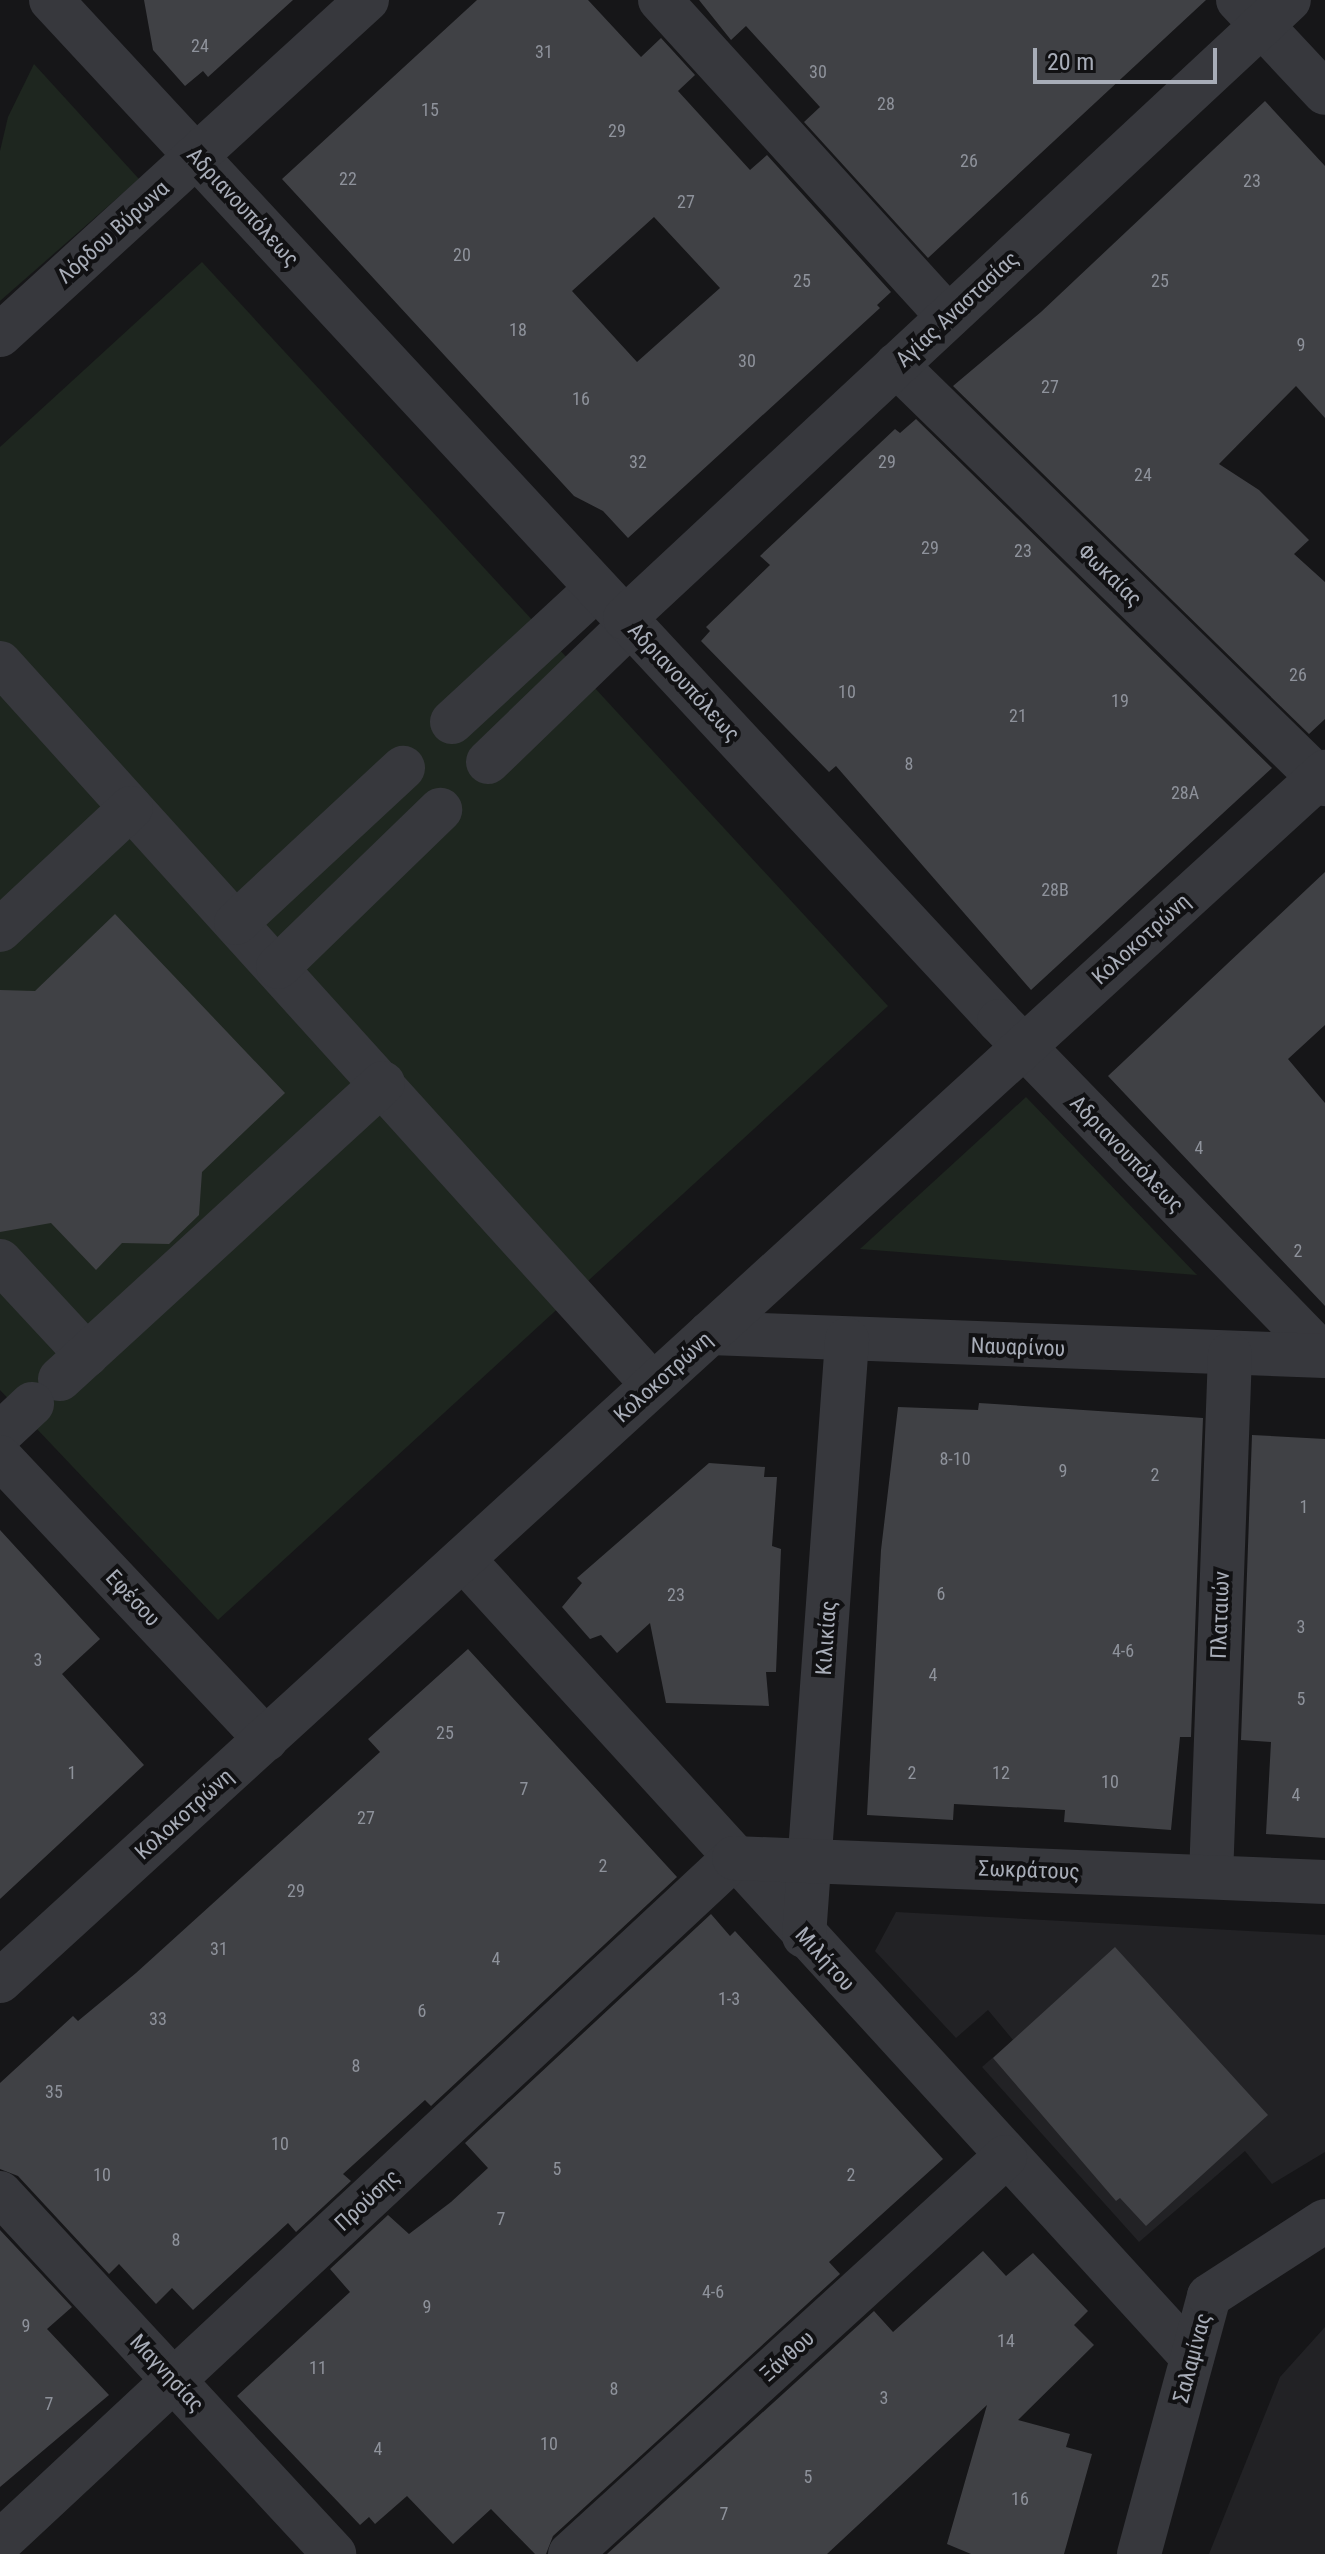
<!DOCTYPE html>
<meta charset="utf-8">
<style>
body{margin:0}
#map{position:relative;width:1325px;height:2554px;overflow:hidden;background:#161618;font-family:"Roboto Condensed",sans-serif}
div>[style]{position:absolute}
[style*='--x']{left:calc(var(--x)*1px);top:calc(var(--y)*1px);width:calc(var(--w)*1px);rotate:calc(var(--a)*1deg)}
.built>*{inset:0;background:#222225}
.green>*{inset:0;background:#1e261f}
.building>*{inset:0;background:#404145}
.pedestrian>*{height:44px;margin:-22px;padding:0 22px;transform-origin:22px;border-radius:22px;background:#37383d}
.minor>*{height:44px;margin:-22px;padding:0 22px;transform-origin:22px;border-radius:22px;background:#37383d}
.tertiary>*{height:44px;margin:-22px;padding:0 22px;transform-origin:22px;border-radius:22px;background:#37383d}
span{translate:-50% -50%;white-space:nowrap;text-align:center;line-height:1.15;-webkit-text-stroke:8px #111113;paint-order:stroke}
.number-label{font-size:18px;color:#8e929b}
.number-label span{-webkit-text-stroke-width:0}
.street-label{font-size:22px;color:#a8adb8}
.scale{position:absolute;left:1033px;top:48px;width:184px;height:36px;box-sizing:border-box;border:4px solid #a8adb8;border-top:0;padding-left:10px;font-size:24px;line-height:28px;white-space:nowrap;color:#a8adb8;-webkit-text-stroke:6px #111113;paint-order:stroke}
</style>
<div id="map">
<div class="built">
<i style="clip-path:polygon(896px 1912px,1325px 1935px,1325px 2152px,1272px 2184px,1245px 2151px,1139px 2242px,982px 2067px,1013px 2040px,988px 2010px,956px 2038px,875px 1951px)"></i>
<i style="clip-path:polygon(1325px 2327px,1325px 2554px,1209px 2554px,1280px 2377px)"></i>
</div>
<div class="green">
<i style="clip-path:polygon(34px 64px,139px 179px,0 301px,0 151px,8px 117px)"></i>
<i style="clip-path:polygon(202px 262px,888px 1006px,218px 1620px,0 1390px,0 447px)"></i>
<i style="clip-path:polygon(1026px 1097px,1197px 1275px,860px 1249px)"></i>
</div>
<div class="building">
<i style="clip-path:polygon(144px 0,293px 0,208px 77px,203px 71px,185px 86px,153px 50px)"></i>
<i style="clip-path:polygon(evenodd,477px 0,588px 0,641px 57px,661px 38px,695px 75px,678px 91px,750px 170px,767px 155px,891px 292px,877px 305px,880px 308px,628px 538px,603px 511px,574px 496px,282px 179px,477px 0,654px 217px,720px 288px,637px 362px,572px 291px,654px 217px)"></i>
<i style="clip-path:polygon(699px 0,1206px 0,928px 258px,804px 122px,820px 107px,746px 26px,731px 40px)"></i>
<i style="clip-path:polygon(1265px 101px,1325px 166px,1325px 418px,1296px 386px,1219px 464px,1259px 490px,1309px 540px,1294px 554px,1325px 582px,1325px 719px,1309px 734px,953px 386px,1041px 312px)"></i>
<i style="clip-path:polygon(916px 419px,1272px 768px,1031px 990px,836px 766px,829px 772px,701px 641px,710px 631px,706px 627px,770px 565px,760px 556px,895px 429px,900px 433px)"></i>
<i style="clip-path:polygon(1325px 872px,1325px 1025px,1288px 1059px,1325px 1103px,1325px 1306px,1108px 1076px)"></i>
<i style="clip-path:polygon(115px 914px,285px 1093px,202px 1172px,199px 1215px,169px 1244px,122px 1243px,96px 1270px,51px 1223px,0 1232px,0 990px,35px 991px)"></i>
<i style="clip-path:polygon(979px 1403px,1203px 1418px,1191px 1737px,1180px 1737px,1171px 1830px,1064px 1822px,1065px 1810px,954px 1804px,953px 1820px,867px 1815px,881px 1550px,898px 1407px,978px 1410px)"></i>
<i style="clip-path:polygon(1252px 1435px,1325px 1439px,1325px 1838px,1266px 1834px,1271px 1742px,1241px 1740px)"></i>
<i style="clip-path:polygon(709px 1463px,765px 1467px,764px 1477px,777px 1477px,772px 1546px,781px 1549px,776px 1672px,766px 1672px,769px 1706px,666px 1703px,650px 1623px,617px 1653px,601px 1635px,590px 1639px,562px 1607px,582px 1583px,577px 1578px)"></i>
<i style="clip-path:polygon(0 1530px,100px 1639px,62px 1674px,144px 1765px,0 1899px)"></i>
<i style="clip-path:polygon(468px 1649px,677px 1877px,431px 2106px,425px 2100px,343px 2174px,351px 2181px,296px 2232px,288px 2223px,193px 2310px,172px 2288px,156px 2304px,119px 2264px,109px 2274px,18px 2176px,0 2169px,0 2083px,73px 2016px,78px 2021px,136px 1973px,380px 1752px,368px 1739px)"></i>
<i style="clip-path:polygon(711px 1914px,730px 1936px,735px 1931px,943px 2159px,829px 2262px,840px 2274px,553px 2536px,546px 2554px,535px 2554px,491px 2509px,453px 2544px,407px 2496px,375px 2524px,369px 2517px,360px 2525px,237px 2396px,350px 2292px,330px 2269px,388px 2215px,409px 2234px,451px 2202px,488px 2168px,465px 2143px)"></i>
<i style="clip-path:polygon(1115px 1947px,1268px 2115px,1146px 2226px,1120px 2198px,1116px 2201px,993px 2058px)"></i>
<i style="clip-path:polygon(0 2230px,72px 2307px,47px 2329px,109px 2395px,0 2487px)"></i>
<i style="clip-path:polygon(983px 2251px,1006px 2276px,1033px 2253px,1088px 2311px,1074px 2325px,1094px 2345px,1018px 2420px,1070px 2434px,1066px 2447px,1092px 2454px,1064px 2554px,971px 2554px,947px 2544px,987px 2405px,827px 2554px,607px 2554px,874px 2311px,893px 2332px)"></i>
</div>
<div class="pedestrian">
<i style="--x:0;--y:663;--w:973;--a:47.87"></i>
<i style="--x:452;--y:722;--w:197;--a:-42.7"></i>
<i style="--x:488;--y:762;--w:199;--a:-44"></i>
<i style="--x:236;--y:923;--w:228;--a:-42.9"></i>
<i style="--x:0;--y:930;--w:179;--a:-43"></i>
<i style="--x:278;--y:967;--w:226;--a:-44.1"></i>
<i style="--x:0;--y:1261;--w:128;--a:47.2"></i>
<i style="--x:60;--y:1379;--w:438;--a:-42.5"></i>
<i style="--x:0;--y:1434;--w:44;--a:-43.2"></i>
</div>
<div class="minor">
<i style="--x:51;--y:0;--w:1393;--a:47.12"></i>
<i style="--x:999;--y:1021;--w:467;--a:45.8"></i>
<i style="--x:660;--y:0;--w:428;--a:47.7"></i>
<i style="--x:1238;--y:0;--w:127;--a:46.9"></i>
<i style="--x:0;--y:335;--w:497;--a:-42.4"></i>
<i style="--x:896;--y:365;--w:600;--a:44.32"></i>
<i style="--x:625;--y:618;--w:907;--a:-42.95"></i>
<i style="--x:710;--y:1333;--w:615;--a:2.14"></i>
<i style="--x:0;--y:1457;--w:388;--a:46.7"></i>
<i style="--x:463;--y:1559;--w:1081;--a:47.59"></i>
<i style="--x:1211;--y:1877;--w:523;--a:-87.92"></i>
<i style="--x:804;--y:1936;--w:598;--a:-85.87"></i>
<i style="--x:0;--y:2193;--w:492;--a:47.2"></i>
<i style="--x:0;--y:2542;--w:1003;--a:-42.98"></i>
<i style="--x:734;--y:1858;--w:591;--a:2.33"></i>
<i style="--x:570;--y:2554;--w:589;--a:-42.38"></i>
<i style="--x:1139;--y:2554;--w:267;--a:-74.8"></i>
<i style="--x:1209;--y:2296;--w:138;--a:-32.9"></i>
</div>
<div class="tertiary">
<i style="--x:0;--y:1981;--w:1794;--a:-42.38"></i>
</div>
<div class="number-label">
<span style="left:200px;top:46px">24</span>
<span style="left:544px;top:52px">31</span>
<span style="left:818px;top:72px">30</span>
<span style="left:886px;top:104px">28</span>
<span style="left:430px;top:110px">15</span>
<span style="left:617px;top:131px">29</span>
<span style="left:969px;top:161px">26</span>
<span style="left:348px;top:179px">22</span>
<span style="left:1252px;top:181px">23</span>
<span style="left:686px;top:202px">27</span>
<span style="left:462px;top:255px">20</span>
<span style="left:802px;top:281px">25</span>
<span style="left:1160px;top:281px">25</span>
<span style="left:518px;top:330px">18</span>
<span style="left:1301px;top:345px">9</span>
<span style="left:747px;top:361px">30</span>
<span style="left:1050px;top:387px">27</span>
<span style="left:581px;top:399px">16</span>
<span style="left:638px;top:462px">32</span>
<span style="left:887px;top:462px">29</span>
<span style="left:1143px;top:475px">24</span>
<span style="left:930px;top:548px">29</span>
<span style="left:1023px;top:551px">23</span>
<span style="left:1298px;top:675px">26</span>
<span style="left:847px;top:692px">10</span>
<span style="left:1120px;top:701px">19</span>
<span style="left:1018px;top:716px">21</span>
<span style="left:909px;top:764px">8</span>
<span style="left:1185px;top:793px">28A</span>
<span style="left:1055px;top:890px">28B</span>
<span style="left:1199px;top:1148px">4</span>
<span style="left:1298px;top:1251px">2</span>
<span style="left:955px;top:1459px">8-10</span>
<span style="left:1063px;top:1471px">9</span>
<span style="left:1155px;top:1475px">2</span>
<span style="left:1304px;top:1507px">1</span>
<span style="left:941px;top:1594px">6</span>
<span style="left:676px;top:1595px">23</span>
<span style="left:1301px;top:1627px">3</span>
<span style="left:1123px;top:1651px">4-6</span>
<span style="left:38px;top:1660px">3</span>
<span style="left:933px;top:1675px">4</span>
<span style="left:1301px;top:1699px">5</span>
<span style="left:445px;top:1733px">25</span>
<span style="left:72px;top:1773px">1</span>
<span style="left:912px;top:1773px">2</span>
<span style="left:1001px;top:1773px">12</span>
<span style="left:1110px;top:1782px">10</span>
<span style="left:524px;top:1789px">7</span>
<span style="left:1296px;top:1795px">4</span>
<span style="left:366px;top:1818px">27</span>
<span style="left:603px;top:1866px">2</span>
<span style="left:296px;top:1891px">29</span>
<span style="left:219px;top:1949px">31</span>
<span style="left:496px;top:1959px">4</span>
<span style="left:729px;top:1999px">1-3</span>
<span style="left:422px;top:2011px">6</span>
<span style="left:158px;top:2019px">33</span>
<span style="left:356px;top:2066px">8</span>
<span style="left:54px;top:2092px">35</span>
<span style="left:280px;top:2144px">10</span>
<span style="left:557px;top:2169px">5</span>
<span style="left:102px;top:2175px">10</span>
<span style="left:851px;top:2175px">2</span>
<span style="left:501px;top:2219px">7</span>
<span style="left:176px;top:2240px">8</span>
<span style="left:713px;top:2292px">4-6</span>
<span style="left:427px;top:2307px">9</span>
<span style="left:26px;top:2326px">9</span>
<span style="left:1006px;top:2341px">14</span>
<span style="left:318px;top:2368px">11</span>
<span style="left:614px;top:2389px">8</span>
<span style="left:884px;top:2398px">3</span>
<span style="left:49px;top:2404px">7</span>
<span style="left:549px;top:2444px">10</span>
<span style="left:378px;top:2449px">4</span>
<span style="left:808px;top:2477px">5</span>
<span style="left:1020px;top:2499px">16</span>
<span style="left:724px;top:2514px">7</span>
</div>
<div class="street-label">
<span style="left:243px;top:207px;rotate:47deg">Αδριανουπόλεως</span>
<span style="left:113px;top:232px;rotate:-42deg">Λόρδου Βύρωνα</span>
<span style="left:957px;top:309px;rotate:-43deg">Αγίας Αναστασίας</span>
<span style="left:1110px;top:575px;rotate:44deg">Φωκαίας</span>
<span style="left:684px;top:682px;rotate:47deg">Αδριανουπόλεως</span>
<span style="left:1141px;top:939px;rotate:-42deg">Κολοκοτρώνη</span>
<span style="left:1127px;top:1154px;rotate:46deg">Αδριανουπόλεως</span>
<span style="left:1018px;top:1347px;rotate:2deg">Ναυαρίνου</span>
<span style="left:663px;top:1377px;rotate:-42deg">Κολοκοτρώνη</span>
<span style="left:133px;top:1598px;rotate:47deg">Εφέσου</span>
<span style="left:1220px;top:1615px;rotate:-88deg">Πλαταιών</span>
<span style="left:826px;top:1638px;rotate:-86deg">Κιλικίας</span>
<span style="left:184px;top:1814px;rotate:-42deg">Κολοκοτρώνη</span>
<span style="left:1029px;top:1870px;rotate:2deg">Σωκράτους</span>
<span style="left:825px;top:1959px;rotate:48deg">Μιλήτου</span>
<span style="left:367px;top:2200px;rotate:-43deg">Προύσης</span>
<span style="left:787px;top:2356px;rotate:-42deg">Ξάνθου</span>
<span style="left:1192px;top:2358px;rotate:-75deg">Σαλαμίνας</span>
<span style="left:167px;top:2373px;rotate:47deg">Μαγνησίας</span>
</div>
<div class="scale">20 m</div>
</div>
